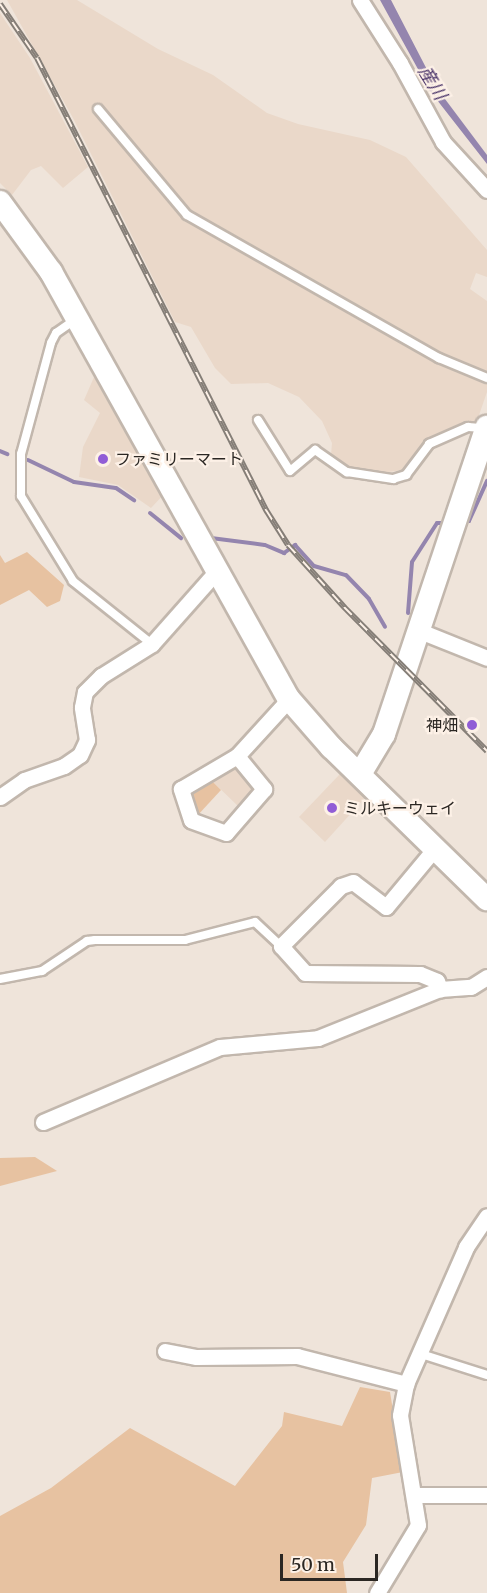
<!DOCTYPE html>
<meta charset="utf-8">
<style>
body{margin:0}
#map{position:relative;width:487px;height:1593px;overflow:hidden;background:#efe4da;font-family:Merriweather,"Noto Sans JP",serif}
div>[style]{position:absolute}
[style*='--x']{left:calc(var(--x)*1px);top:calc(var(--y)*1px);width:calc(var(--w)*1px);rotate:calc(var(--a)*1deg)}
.built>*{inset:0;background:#ead8c9}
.green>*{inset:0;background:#e7c2a1}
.water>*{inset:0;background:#9485ae}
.stream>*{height:4px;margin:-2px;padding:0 2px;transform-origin:2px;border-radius:2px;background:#9485ae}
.roads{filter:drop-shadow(2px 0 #c2b7ad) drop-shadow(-2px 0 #c2b7ad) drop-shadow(0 2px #c2b7ad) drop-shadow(0 -2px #c2b7ad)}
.lane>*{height:8px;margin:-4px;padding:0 4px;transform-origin:4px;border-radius:4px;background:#fff}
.street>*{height:15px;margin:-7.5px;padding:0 7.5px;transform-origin:7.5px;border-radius:7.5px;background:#fff}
.secondary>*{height:22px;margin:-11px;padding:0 11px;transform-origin:11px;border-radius:11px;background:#fff}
.rail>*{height:6px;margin-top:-3px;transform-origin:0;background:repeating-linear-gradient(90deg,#fdf1e7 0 11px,#857e77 0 22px);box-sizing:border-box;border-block:2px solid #857e77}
.dots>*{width:16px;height:16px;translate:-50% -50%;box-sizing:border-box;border:3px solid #fdf1e7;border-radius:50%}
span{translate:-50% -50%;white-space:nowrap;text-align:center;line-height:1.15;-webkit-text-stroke:4.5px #fdf1e7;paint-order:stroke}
.poi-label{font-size:16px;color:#2b2723}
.left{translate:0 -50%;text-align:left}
.right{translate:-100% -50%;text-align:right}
.water-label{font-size:18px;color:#473167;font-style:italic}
.scale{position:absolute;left:280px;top:1554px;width:98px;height:27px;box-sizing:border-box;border:3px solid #2b2723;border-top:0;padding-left:8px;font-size:18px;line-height:21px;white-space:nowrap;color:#2b2723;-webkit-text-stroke:4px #fdf1e7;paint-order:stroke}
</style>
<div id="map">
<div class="built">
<i style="clip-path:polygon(7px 0,77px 0,158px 49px,213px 75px,267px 113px,298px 124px,370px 140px,406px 157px,487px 250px,487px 277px,476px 273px,470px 289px,487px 301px,487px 392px,477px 421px,433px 437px,403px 470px,374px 474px,356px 470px,331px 455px,332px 443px,322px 421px,299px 397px,268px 383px,231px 384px,215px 368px,191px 327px,175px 322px,73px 118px)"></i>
<i style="clip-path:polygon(0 13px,30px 58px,88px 167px,63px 188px,41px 166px,31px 170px,12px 195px,0 183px)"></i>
<i style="clip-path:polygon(98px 368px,167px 491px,151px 508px,118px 485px,79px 477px,83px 447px,100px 413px,84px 400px)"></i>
<i style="clip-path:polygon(232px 766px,252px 784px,253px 792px,240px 808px,209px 778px)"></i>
<i style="clip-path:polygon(340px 774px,365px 798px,325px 842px,299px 817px)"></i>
</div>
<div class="green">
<i style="clip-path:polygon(27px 552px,64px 585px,60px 601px,47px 607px,29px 590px,0 605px,0 555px,5px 563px)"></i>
<i style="clip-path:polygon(209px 778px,221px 790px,197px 816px,187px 796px,190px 788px)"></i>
<i style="clip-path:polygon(35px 1157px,57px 1171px,0 1186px,0 1158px)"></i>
<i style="clip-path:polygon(360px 1387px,390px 1392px,403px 1472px,372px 1478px,366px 1525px,343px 1562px,347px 1593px,0 1593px,0 1516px,51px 1488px,130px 1428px,235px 1486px,282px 1426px,284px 1412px,342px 1426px)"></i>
</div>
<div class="water">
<i style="clip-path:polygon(380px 0,391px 0,436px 87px,487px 155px,487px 164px,430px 91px)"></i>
</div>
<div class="stream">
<i style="--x:0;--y:451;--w:8;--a:23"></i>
<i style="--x:28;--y:460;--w:51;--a:25.6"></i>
<i style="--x:74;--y:482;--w:42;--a:8.1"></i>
<i style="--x:116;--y:488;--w:22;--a:34"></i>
<i style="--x:150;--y:513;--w:40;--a:39"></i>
<i style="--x:462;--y:521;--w:7;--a:0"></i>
<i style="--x:469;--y:521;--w:44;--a:-65.8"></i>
<i style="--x:211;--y:538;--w:54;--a:7.4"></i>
<i style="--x:265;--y:545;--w:21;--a:23"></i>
<i style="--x:284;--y:553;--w:14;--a:-36"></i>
<i style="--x:295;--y:545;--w:28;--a:48"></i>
<i style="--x:314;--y:566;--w:33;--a:16"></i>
<i style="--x:346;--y:575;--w:33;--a:46"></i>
<i style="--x:369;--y:599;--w:32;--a:60"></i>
<i style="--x:408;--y:613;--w:51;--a:-85.5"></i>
<i style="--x:412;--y:562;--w:46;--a:-57.3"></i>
<i style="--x:437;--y:523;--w:9;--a:0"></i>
</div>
<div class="roads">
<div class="lane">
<i style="--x:98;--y:109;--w:138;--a:50"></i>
<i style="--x:187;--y:215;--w:290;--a:29.6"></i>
<i style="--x:439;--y:358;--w:52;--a:22.6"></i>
<i style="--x:76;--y:319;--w:24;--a:145"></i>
<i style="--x:56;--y:333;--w:11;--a:117"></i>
<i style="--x:51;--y:343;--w:115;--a:105.1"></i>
<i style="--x:21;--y:454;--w:42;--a:90"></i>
<i style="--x:21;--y:496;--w:100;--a:58.5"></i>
<i style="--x:73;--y:581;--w:101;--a:38.6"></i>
<i style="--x:258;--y:420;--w:60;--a:57.9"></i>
<i style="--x:290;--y:471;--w:33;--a:-40"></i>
<i style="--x:315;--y:450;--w:39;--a:35"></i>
<i style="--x:347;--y:472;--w:47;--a:8.7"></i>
<i style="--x:393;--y:479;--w:14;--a:-17"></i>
<i style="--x:406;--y:475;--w:39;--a:-53"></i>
<i style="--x:429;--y:444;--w:43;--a:-23.6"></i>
<i style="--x:468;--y:427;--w:16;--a:4"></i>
<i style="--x:0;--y:979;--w:43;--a:-10.8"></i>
<i style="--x:42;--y:971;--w:54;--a:-33.7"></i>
<i style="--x:87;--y:941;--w:8;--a:-7"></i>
<i style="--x:95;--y:940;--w:90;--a:0"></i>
<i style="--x:185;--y:940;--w:72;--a:-14.4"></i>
<i style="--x:255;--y:922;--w:35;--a:43"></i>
<i style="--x:418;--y:1353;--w:72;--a:17.7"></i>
</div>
<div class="street">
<i style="--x:360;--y:0;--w:75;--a:57.6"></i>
<i style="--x:400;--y:63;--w:90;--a:61.4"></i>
<i style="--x:443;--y:142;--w:65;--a:47.5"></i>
<i style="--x:420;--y:631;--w:72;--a:21.9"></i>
<i style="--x:237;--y:756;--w:43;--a:50.7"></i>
<i style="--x:264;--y:789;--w:58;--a:130.8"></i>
<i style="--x:226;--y:833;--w:37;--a:-160"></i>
<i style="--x:191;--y:820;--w:33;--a:-108"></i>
<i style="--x:181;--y:789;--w:65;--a:-30.5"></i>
<i style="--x:237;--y:756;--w:77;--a:-47.6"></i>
<i style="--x:0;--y:797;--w:29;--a:-35"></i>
<i style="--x:24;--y:780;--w:42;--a:-19.3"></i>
<i style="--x:64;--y:766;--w:19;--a:-35"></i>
<i style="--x:80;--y:755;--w:17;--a:-65"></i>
<i style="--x:87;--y:740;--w:33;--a:-99"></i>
<i style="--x:82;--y:707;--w:15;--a:-79"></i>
<i style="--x:85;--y:692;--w:23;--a:-45"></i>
<i style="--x:101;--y:676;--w:60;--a:-32.1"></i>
<i style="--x:152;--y:644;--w:96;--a:-48.4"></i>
<i style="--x:436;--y:847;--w:78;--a:129.8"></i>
<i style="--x:386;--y:907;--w:41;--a:-142.9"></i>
<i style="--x:353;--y:882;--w:13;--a:162"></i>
<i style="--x:341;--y:886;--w:85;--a:135"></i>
<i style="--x:281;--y:946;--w:36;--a:48"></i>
<i style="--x:305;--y:973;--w:115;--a:0.5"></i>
<i style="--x:420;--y:974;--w:18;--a:22"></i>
<i style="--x:437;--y:981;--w:9;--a:69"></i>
<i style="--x:43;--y:1122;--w:192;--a:-23"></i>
<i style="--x:220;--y:1047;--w:98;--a:-5.2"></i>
<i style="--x:318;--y:1038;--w:131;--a:-21.9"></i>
<i style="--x:440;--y:989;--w:31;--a:-4"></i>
<i style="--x:471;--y:987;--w:19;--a:-32"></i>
<i style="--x:165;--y:1351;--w:32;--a:11"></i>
<i style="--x:196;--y:1357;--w:101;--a:-0.6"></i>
<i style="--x:297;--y:1356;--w:113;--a:14.4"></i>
<i style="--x:415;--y:1495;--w:72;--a:0"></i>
<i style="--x:377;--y:1593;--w:79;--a:-58.9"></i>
<i style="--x:418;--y:1525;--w:111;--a:-99.3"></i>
<i style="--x:400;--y:1415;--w:32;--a:-79"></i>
<i style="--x:406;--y:1384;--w:150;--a:-66.3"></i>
<i style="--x:466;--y:1247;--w:37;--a:-56"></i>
</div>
<div class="secondary">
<i style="--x:0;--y:202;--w:87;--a:53.9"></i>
<i style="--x:51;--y:272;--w:489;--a:60.9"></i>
<i style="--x:289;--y:699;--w:64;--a:48.8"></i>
<i style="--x:331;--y:747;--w:218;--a:44.3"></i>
<i style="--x:360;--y:774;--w:47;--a:-59"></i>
<i style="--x:384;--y:734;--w:324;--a:-71.5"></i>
</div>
</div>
<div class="rail">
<i style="--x:0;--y:4;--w:65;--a:55.6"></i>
<i style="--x:37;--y:58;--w:507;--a:63.13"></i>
<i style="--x:266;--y:510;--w:41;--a:57.8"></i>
<i style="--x:288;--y:545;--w:84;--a:47.9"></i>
<i style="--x:344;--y:607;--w:203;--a:45.2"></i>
</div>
<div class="dots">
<i style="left:103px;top:459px;background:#915dd6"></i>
<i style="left:472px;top:725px;background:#915dd6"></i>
<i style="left:332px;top:808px;background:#915dd6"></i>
</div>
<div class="poi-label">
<span class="left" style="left:115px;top:459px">ファミリーマート</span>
<span class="right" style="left:458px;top:725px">神畑</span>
<span class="left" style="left:344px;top:808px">ミルキーウェイ</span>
</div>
<div class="water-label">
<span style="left:432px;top:83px;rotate:58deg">産川</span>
</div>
<div class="scale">50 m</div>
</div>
